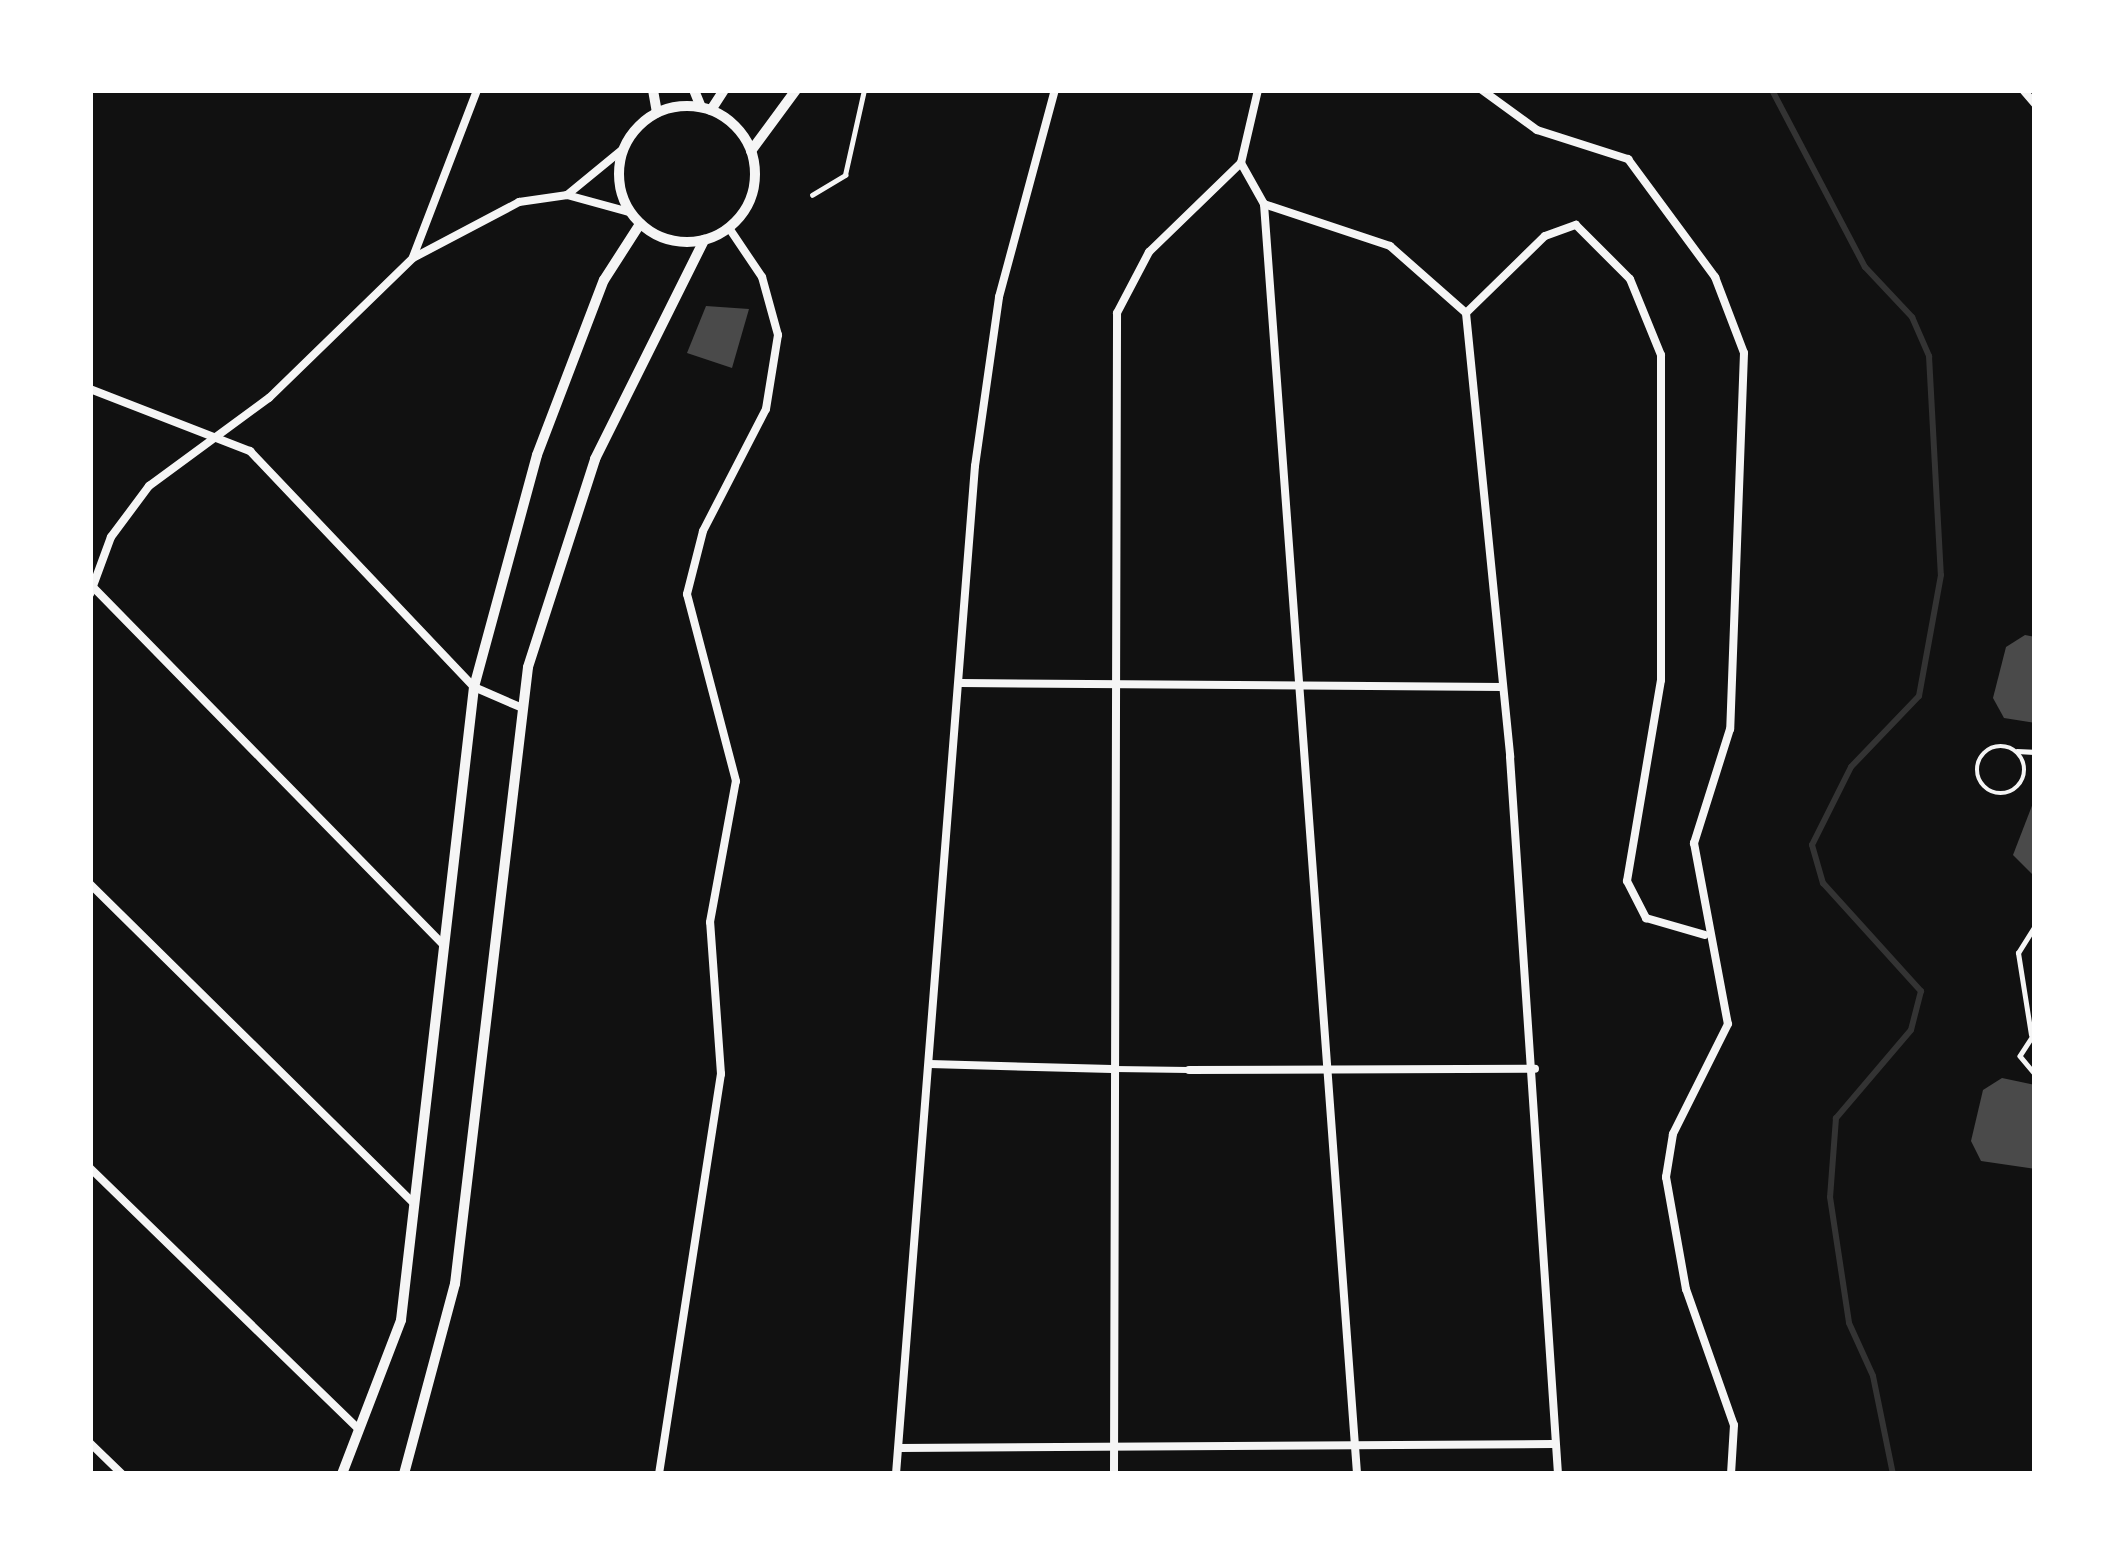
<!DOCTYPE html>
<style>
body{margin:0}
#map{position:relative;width:2125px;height:1564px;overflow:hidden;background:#111;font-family:Roboto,sans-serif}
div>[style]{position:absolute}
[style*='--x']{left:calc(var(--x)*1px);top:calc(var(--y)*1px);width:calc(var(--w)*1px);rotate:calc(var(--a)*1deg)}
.stream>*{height:6px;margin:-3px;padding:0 3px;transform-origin:3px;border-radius:3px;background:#333}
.building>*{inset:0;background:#4a4a4a}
.service>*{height:4.5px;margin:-2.25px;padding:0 2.25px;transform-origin:2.25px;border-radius:2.25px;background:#f5f5f5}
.service>.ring{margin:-2.25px;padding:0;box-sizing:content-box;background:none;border:4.5px solid #f5f5f5;border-radius:50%}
.pedestrian>*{height:6px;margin:-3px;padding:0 3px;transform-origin:3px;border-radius:3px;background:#f5f5f5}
.minor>*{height:8px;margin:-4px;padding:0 4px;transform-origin:4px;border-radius:4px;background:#f5f5f5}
.secondary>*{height:10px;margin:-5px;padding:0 5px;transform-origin:5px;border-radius:5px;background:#f5f5f5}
.secondary>.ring{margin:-5px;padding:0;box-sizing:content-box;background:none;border:10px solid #f5f5f5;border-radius:50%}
span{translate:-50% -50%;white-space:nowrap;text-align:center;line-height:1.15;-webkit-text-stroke:9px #fff;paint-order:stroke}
.frame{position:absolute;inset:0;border:93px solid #fff;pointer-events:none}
</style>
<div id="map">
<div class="stream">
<i style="--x:1772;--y:90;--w:200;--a:62.3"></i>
<i style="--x:1865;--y:267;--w:69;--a:46.8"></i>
<i style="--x:1912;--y:317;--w:43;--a:66.4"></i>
<i style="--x:1929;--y:356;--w:219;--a:86.9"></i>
<i style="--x:1941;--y:575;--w:123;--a:100.3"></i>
<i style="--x:1919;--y:696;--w:98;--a:133.8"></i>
<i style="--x:1851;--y:767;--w:87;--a:116.6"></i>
<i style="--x:1812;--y:845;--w:40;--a:74"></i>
<i style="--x:1823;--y:883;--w:146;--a:47.8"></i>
<i style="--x:1921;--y:991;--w:40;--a:104.4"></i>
<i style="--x:1911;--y:1030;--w:116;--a:130.4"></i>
<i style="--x:1836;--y:1118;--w:79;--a:94.3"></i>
<i style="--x:1830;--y:1197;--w:127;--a:81.4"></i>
<i style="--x:1849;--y:1323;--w:58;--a:65.6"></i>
<i style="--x:1873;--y:1376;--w:100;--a:78.5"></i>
</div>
<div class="building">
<i style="clip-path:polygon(706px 306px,749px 309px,732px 368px,687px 353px)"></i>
<i style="clip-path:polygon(2025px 635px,2035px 637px,2035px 723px,2004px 718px,1993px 698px,2006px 647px)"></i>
<i style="clip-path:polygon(2035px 798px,2035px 877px,2013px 855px)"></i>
<i style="clip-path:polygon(2002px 1078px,2035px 1085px,2035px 1169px,1981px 1161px,1971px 1141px,1983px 1090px)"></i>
</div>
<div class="service">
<i style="--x:812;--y:195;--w:39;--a:-31"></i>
<i style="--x:845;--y:175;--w:87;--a:-77.4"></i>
<i class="ring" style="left:1977px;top:746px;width:43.5px;height:43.5px"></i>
<i style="--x:2017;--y:751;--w:18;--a:3"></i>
<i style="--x:2035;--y:952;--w:26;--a:90"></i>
<i style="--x:2035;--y:1033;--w:27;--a:123"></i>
<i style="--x:2020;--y:1056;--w:23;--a:50"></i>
<i style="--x:2031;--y:1035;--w:83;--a:-99"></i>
<i style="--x:2018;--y:953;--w:32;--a:-58"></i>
</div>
<div class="pedestrian">
<i style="--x:1115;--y:1069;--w:74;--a:0.8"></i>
</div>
<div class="minor">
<i style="--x:1482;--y:90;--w:68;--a:36"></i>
<i style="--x:1537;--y:130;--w:96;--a:17.7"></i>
<i style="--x:1628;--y:159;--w:147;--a:53.6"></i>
<i style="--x:1715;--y:277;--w:81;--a:69.1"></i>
<i style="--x:1744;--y:353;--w:376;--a:92.1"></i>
<i style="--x:1730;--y:729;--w:120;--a:107.5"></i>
<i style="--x:1694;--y:843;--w:184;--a:79.4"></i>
<i style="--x:1728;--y:1024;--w:123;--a:116.6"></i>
<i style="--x:1673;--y:1134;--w:44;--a:99.2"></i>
<i style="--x:1666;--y:1177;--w:114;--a:79.9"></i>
<i style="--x:1686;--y:1289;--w:144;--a:70.6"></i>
<i style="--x:1734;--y:1425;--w:49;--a:93.5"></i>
<i style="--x:2023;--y:90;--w:18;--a:49"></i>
<i style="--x:1241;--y:163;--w:47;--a:60.7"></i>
<i style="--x:1264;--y:204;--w:1273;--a:85.81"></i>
<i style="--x:1241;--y:163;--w:75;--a:-76.9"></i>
<i style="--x:567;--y:195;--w:64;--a:15.3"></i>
<i style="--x:1264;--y:204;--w:133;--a:18.4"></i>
<i style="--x:1390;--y:246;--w:101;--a:41.4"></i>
<i style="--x:1466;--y:313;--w:446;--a:84.3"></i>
<i style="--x:1510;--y:757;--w:719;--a:86.17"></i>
<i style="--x:413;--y:257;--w:179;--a:-69"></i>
<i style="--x:1466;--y:313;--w:110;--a:-44.3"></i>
<i style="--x:1545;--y:236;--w:33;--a:-20"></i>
<i style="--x:1576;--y:225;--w:76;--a:45"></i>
<i style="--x:1630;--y:279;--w:82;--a:67.8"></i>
<i style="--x:1661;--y:355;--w:325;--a:90"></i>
<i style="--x:1661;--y:680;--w:204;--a:99.6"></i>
<i style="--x:1627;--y:881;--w:42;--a:62.8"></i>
<i style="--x:1646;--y:918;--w:61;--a:16.1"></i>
<i style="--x:90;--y:389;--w:172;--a:21.2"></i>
<i style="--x:250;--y:451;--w:325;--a:46.5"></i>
<i style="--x:474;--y:687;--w:50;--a:23.5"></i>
<i style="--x:93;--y:587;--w:500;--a:45.6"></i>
<i style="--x:90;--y:594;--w:61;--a:-69.8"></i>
<i style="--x:111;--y:537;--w:64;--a:-53.3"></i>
<i style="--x:149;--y:486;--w:149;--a:-36.3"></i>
<i style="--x:269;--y:398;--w:201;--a:-44.2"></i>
<i style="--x:413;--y:258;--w:120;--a:-27.8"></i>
<i style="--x:519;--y:202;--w:49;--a:-8.3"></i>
<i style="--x:567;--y:195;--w:72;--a:-39.4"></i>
<i style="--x:961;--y:683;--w:542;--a:0.42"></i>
<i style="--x:90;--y:884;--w:455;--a:44.6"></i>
<i style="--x:930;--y:1064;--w:182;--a:1.6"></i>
<i style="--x:1189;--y:1070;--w:346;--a:-0.2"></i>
<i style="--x:90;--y:1168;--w:374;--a:44.2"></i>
<i style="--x:90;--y:1443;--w:45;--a:44.1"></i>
<i style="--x:899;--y:1448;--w:654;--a:-0.35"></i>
<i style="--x:659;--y:1474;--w:405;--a:-81.2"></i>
<i style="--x:721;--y:1074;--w:152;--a:-94.1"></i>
<i style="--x:710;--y:922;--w:143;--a:-79.6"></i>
<i style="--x:736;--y:781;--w:193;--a:-104.7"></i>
<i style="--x:687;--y:594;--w:65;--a:-75.7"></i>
<i style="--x:703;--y:531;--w:137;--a:-62.7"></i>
<i style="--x:766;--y:409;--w:75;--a:-80.8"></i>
<i style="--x:778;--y:335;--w:60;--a:-105.4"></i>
<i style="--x:762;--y:277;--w:59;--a:-124"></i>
<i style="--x:896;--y:1474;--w:1011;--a:-85.52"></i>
<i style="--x:975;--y:466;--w:171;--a:-81.9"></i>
<i style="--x:999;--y:297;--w:214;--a:-74.9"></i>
<i style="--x:1114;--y:1474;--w:1161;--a:-89.85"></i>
<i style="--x:1117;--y:313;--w:69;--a:-62.3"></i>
<i style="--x:1149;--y:252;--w:128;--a:-44.1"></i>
</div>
<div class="secondary">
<i style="--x:653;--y:90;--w:23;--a:80"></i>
<i style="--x:694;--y:90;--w:18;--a:68"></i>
<i class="ring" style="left:619px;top:106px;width:126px;height:126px"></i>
<i style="--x:711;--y:110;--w:24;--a:-57"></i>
<i style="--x:751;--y:151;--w:76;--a:-53.6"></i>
<i style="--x:342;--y:1474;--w:165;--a:-69"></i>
<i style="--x:401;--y:1320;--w:637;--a:-83.42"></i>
<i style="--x:474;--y:687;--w:240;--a:-74.8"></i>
<i style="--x:537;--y:455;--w:187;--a:-69.1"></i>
<i style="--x:604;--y:280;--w:67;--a:-57.3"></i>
<i style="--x:404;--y:1474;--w:197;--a:-75"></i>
<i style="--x:455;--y:1284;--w:621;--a:-83.25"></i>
<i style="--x:528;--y:667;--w:219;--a:-72.1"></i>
<i style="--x:595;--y:459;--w:245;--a:-63.5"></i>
</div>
<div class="frame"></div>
</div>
